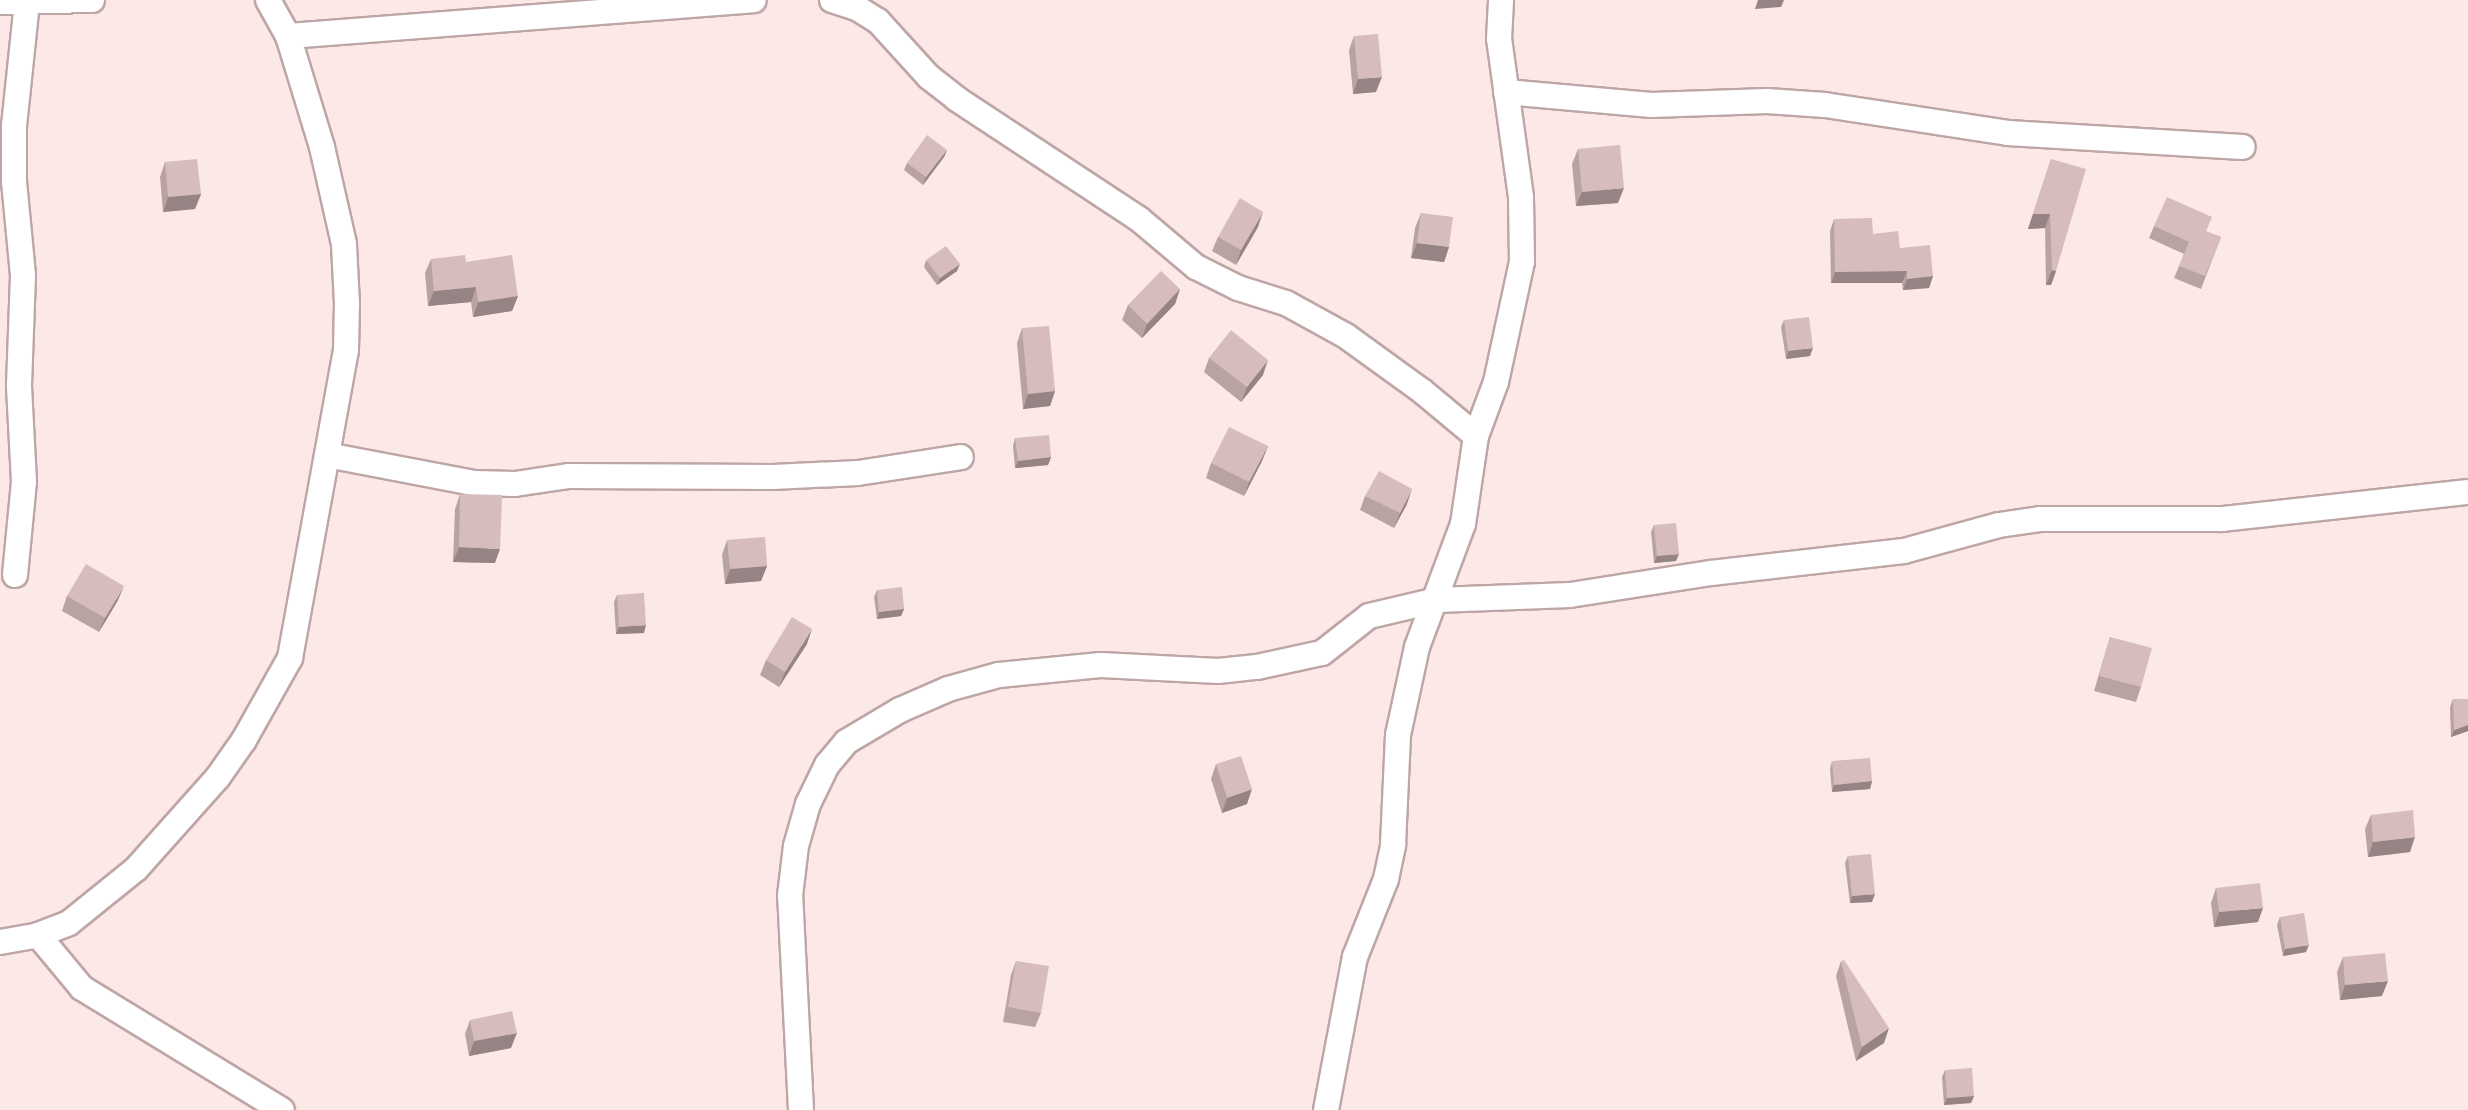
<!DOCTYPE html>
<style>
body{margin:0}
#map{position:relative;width:2468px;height:1110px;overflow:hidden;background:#fde8e8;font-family:Jost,sans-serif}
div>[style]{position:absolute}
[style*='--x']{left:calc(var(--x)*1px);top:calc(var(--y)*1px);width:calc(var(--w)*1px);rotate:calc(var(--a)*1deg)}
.roads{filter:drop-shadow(2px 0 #bfa6a6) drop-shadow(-2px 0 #bfa6a6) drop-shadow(0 2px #bfa6a6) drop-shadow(0 -2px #bfa6a6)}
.street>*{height:24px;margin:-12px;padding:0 12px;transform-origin:12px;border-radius:12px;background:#fff}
.wall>*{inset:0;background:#b8a2a2}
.shaded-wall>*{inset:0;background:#968484}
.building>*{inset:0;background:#d6bcbc}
span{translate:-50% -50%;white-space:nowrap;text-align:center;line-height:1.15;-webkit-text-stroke:7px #fde8e8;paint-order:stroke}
</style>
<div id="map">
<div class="roads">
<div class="street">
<i style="--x:832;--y:0;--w:26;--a:18"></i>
<i style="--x:857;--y:8;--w:25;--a:32"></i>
<i style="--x:878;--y:21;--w:76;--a:47.7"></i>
<i style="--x:929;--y:77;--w:36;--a:38"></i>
<i style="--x:957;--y:99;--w:218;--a:33.4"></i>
<i style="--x:1139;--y:219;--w:75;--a:40.1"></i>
<i style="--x:1196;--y:267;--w:47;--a:26.6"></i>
<i style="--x:1238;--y:288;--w:50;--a:17.4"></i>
<i style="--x:1286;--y:303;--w:68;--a:28.8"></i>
<i style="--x:1346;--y:336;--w:94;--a:35.9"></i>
<i style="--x:1422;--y:391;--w:70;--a:39.8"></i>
<i style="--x:0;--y:2;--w:92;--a:-1.2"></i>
<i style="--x:288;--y:36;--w:467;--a:-4.4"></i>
<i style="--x:1506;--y:92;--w:146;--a:5.1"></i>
<i style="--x:1651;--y:105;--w:116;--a:-2"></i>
<i style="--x:1767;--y:101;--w:58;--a:3.9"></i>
<i style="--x:1825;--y:105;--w:185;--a:8.7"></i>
<i style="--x:2008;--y:133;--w:235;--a:3.4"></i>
<i style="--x:327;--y:455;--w:150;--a:10.8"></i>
<i style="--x:474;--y:483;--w:41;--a:1.4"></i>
<i style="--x:515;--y:484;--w:55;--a:-8.4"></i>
<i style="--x:569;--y:476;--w:204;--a:0.3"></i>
<i style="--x:773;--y:477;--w:85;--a:-2.7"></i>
<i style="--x:858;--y:473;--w:104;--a:-8.8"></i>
<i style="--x:15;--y:575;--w:93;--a:-84.5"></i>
<i style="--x:24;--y:482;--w:97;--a:-93"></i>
<i style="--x:19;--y:385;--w:110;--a:-87.9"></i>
<i style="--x:23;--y:275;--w:93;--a:-95.5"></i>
<i style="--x:14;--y:182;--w:56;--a:-90"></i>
<i style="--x:14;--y:126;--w:125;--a:-84"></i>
<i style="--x:38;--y:935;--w:69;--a:50.3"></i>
<i style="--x:82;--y:988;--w:234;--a:31.4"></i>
<i style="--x:0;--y:942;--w:39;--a:-10"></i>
<i style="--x:38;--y:935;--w:33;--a:-21"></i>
<i style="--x:69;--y:923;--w:86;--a:-38.9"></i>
<i style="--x:136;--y:869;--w:123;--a:-48.3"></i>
<i style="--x:218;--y:777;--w:45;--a:-54.9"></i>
<i style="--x:244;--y:740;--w:94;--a:-60.7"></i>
<i style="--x:290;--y:658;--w:313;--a:-79.7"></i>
<i style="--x:346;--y:350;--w:46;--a:-88.8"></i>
<i style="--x:347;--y:304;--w:60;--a:-92.9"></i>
<i style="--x:344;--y:244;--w:99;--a:-102.8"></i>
<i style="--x:322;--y:147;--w:116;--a:-107"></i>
<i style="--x:288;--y:36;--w:41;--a:-119.1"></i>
<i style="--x:801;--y:1110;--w:214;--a:-92.9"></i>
<i style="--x:790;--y:896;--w:50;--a:-83.2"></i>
<i style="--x:796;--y:846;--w:44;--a:-74.1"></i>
<i style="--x:808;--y:804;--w:43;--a:-64"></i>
<i style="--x:827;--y:765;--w:30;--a:-50"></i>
<i style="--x:846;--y:742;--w:63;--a:-30.7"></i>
<i style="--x:900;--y:710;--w:52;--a:-23.6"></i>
<i style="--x:948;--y:689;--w:53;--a:-15.4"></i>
<i style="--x:999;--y:675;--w:102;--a:-5.6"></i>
<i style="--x:1101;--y:665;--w:117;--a:2.9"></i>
<i style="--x:1218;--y:671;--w:39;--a:-6"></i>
<i style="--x:1257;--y:667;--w:66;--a:-12.2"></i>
<i style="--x:1322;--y:653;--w:60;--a:-38.2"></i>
<i style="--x:1369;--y:616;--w:70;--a:-13.2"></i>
<i style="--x:1437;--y:600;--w:133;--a:-2.2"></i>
<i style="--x:1570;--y:595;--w:143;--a:-8.9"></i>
<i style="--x:1711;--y:573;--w:194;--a:-6.5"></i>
<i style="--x:1904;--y:551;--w:98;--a:-15.3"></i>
<i style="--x:1999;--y:525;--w:41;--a:-8.3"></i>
<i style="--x:2040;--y:519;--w:182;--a:0"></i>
<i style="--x:2222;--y:519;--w:247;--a:-6.3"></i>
<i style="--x:1326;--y:1110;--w:156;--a:-79.3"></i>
<i style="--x:1355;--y:957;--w:84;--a:-68.3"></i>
<i style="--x:1386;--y:879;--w:35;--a:-78"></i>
<i style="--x:1393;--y:845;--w:110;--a:-87.4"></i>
<i style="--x:1398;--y:735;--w:90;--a:-77.8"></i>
<i style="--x:1417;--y:647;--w:131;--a:-69.5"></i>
<i style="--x:1463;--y:524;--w:89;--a:-81.6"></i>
<i style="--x:1476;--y:436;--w:58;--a:-69.7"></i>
<i style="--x:1496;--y:382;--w:123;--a:-77.8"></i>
<i style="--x:1522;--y:262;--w:65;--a:-90.9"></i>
<i style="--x:1521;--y:197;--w:160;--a:-97.9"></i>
<i style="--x:1499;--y:39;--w:39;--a:-87"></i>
</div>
</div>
<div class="wall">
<i style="clip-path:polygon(1354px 36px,1376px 92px,1353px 94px,1349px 50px)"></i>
<i style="clip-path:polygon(1578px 149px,1618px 203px,1576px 206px,1572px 164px)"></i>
<i style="clip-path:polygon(947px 150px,944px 157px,923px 185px,904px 170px,907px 163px)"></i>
<i style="clip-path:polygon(2051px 159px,2056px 271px,2051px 285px,2046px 285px,2045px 228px,2028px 229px)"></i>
<i style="clip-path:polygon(165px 162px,201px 194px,195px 209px,163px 212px,160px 177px)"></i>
<i style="clip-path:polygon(1421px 213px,1449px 247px,1444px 262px,1411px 258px,1415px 228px)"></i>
<i style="clip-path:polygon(1834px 219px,1873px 234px,1900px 248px,1933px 276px,1929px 288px,1903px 290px,1902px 283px,1831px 283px,1830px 231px)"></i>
<i style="clip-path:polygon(2154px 226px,2207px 232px,2221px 237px,2201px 289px,2174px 278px,2184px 254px,2149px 238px)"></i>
<i style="clip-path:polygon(1258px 227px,1236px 265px,1212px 251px,1218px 237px)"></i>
<i style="clip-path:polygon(431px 259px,466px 262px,518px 296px,512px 311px,473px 317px,471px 302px,428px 306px,425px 273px)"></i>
<i style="clip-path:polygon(926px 260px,957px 271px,937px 285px,924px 267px)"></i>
<i style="clip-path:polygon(1180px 289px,1175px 304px,1142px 338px,1122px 320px,1128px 305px)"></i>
<i style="clip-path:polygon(1784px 320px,1810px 356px,1786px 359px,1781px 327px)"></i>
<i style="clip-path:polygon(1022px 328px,1055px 391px,1050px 406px,1023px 409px,1017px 343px)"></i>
<i style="clip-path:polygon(1209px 358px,1263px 375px,1241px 402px,1204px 372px)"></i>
<i style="clip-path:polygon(1015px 438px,1051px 457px,1048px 465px,1015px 468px,1013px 446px)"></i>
<i style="clip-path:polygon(1268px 446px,1262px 461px,1244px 496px,1206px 478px,1211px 463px)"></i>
<i style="clip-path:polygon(460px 494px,495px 563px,453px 562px,455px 509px)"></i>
<i style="clip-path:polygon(1365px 496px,1407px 504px,1394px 528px,1360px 510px)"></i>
<i style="clip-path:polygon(1654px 525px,1676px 561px,1654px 563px,1651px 532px)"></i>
<i style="clip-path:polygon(727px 540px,767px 566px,761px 581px,725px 584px,722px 555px)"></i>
<i style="clip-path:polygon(877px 590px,904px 609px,901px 616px,877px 619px,874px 597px)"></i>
<i style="clip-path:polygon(617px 595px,644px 633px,616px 634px,614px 602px)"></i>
<i style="clip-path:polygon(67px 596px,118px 600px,99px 632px,62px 611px)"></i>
<i style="clip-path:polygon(2110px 637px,2141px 687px,2136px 702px,2094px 691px)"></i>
<i style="clip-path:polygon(807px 644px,779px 687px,760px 675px,766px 660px)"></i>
<i style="clip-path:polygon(2453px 699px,2468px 699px,2468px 731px,2451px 737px,2450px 707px)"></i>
<i style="clip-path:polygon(1832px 761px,1872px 781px,1870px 789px,1832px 792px,1830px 769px)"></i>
<i style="clip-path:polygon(1216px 764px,1247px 804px,1222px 813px,1211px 779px)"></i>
<i style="clip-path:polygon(2371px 815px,2410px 852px,2368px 857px,2365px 829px)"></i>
<i style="clip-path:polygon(1848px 856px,1872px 902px,1850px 903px,1845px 863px)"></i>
<i style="clip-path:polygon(2216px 888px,2258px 922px,2214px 927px,2211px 903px)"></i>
<i style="clip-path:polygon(2280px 917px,2306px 952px,2283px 956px,2277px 925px)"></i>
<i style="clip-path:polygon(2343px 957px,2382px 996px,2340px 1000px,2337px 972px)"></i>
<i style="clip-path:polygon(1016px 961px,1041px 1013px,1035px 1027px,1003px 1022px,1011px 975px)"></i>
<i style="clip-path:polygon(1841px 961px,1884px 1043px,1856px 1061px,1836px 976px)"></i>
<i style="clip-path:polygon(470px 1020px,511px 1048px,469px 1056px,465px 1034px)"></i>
<i style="clip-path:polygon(1945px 1070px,1974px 1096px,1971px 1103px,1944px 1105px,1942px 1077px)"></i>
</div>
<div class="shaded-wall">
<i style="clip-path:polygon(1758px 0,1784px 0,1781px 7px,1755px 9px)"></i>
<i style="clip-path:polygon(1382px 77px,1376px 92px,1353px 94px,1358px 79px)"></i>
<i style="clip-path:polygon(947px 150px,944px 157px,923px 185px,926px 177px)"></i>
<i style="clip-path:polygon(1624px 188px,1618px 203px,1576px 206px,1582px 192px)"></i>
<i style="clip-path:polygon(201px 194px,195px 209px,163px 212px,168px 197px)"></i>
<i style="clip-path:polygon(1263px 212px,1258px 227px,1236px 265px,1241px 250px)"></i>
<i style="clip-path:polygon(2033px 214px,2050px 214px,2045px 228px,2028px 229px)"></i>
<i style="clip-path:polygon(1417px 243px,1449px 247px,1444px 262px,1411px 258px)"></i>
<i style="clip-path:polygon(960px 264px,957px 271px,937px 285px,940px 278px)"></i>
<i style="clip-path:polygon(2052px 270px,2056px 271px,2051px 285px,2046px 285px)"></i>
<i style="clip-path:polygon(1907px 271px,1902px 283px,1831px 283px,1835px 272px)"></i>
<i style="clip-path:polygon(1933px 276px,1929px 288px,1903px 290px,1907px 279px)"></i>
<i style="clip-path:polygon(476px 287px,471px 302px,428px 306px,434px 291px)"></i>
<i style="clip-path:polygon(1180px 289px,1175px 304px,1142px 338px,1147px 324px)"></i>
<i style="clip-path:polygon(518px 296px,512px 311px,473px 317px,478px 302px)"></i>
<i style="clip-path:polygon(1813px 348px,1810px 356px,1786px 359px,1788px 351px)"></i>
<i style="clip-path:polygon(1268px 360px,1263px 375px,1241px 402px,1247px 387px)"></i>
<i style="clip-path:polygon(1055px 391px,1050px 406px,1023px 409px,1028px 394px)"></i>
<i style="clip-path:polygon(1268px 446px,1262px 461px,1244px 496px,1249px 482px)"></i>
<i style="clip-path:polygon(1051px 457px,1048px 465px,1015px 468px,1018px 461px)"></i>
<i style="clip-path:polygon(1412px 489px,1407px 504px,1394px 528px,1400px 513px)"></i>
<i style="clip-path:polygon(459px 547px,500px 549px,495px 563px,453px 562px)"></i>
<i style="clip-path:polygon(1679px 554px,1676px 561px,1654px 563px,1657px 556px)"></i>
<i style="clip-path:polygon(767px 566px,761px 581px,725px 584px,730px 569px)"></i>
<i style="clip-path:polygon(124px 586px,118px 600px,99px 632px,105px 618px)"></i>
<i style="clip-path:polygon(904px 609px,901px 616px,877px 619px,879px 612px)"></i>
<i style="clip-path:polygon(646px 625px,644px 633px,616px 634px,619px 627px)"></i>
<i style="clip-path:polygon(812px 629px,807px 644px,779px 687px,785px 672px)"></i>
<i style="clip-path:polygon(2468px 725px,2468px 731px,2451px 737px,2454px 730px)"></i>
<i style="clip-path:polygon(1872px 781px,1870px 789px,1832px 792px,1834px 785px)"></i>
<i style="clip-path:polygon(1252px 789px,1247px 804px,1222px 813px,1227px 798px)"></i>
<i style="clip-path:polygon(2415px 837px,2410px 852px,2368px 857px,2373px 842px)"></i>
<i style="clip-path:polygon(1875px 894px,1872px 902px,1850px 903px,1852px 896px)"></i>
<i style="clip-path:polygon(2263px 908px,2258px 922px,2214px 927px,2219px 912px)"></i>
<i style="clip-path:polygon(2309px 945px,2306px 952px,2283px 956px,2285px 949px)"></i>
<i style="clip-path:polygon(2388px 981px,2382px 996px,2340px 1000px,2345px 985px)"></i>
<i style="clip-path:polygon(1889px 1028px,1884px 1043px,1856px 1061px,1862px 1047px)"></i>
<i style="clip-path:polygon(517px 1033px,511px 1048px,469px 1056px,474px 1041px)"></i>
<i style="clip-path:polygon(1974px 1096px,1971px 1103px,1944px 1105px,1947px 1098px)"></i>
</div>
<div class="building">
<i style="clip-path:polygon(1378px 34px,1382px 77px,1358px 79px,1354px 36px)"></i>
<i style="clip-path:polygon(927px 135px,947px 150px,926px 177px,907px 163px)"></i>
<i style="clip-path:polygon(1620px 145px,1624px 188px,1582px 192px,1578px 149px)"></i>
<i style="clip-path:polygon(197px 159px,201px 194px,168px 197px,165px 162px)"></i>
<i style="clip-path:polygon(2051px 159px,2086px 169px,2056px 271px,2052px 270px,2050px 214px,2033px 214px)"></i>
<i style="clip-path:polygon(2167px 197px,2212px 217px,2206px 231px,2221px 237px,2205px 276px,2179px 266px,2189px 242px,2154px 226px)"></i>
<i style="clip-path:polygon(1240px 198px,1263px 212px,1241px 250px,1218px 237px)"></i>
<i style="clip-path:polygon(1421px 213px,1453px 217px,1449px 247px,1417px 243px)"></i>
<i style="clip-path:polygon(1872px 218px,1873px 234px,1898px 231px,1900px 248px,1930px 245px,1933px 276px,1907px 279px,1907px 271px,1835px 272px,1834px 219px)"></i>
<i style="clip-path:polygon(946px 246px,960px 264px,940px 278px,926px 260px)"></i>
<i style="clip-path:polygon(465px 255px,466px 262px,512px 255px,518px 296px,478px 302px,476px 287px,434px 291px,431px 259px)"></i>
<i style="clip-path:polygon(1161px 271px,1180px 289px,1147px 324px,1128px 305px)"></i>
<i style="clip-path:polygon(1809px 317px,1813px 348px,1788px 351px,1784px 320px)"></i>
<i style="clip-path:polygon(1049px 326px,1055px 391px,1028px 394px,1022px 328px)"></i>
<i style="clip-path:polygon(1231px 330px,1268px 360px,1247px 387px,1209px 358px)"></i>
<i style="clip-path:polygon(1229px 427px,1268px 446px,1249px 482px,1211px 463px)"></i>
<i style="clip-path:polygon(1049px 435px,1051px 457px,1018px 461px,1015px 438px)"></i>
<i style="clip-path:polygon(1379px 471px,1412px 489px,1400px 513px,1365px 496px)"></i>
<i style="clip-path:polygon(460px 494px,502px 495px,500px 549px,459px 547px)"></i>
<i style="clip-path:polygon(1676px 523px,1679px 554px,1657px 556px,1654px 525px)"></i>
<i style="clip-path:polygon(765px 537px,767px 566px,730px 569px,727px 540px)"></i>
<i style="clip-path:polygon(86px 564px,124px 586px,105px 618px,67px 596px)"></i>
<i style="clip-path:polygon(902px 587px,904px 609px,879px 612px,877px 590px)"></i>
<i style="clip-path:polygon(644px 593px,646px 625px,619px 627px,617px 595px)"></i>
<i style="clip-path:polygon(792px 617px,812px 629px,785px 672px,766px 660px)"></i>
<i style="clip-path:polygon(2110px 637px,2152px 648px,2141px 687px,2099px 676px)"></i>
<i style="clip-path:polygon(2453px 699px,2468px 699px,2468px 725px,2454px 730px)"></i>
<i style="clip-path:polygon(1241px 756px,1252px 789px,1227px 798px,1216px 764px)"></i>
<i style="clip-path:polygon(1870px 758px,1872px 781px,1834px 785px,1832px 761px)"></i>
<i style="clip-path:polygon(2413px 810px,2415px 837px,2373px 842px,2371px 815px)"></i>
<i style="clip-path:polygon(1871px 854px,1875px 894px,1852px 896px,1848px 856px)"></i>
<i style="clip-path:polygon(2260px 883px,2263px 908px,2219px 912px,2216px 888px)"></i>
<i style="clip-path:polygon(2304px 913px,2309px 945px,2285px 949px,2280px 917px)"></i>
<i style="clip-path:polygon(2385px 953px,2388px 981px,2345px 985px,2343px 957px)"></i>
<i style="clip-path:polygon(1844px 960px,1889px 1028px,1862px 1047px,1841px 961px)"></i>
<i style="clip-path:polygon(1016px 961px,1049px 966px,1041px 1013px,1008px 1007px)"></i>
<i style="clip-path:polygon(512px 1011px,517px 1033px,474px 1041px,470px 1020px)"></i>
<i style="clip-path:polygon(1972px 1068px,1974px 1096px,1947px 1098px,1945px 1070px)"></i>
</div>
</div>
